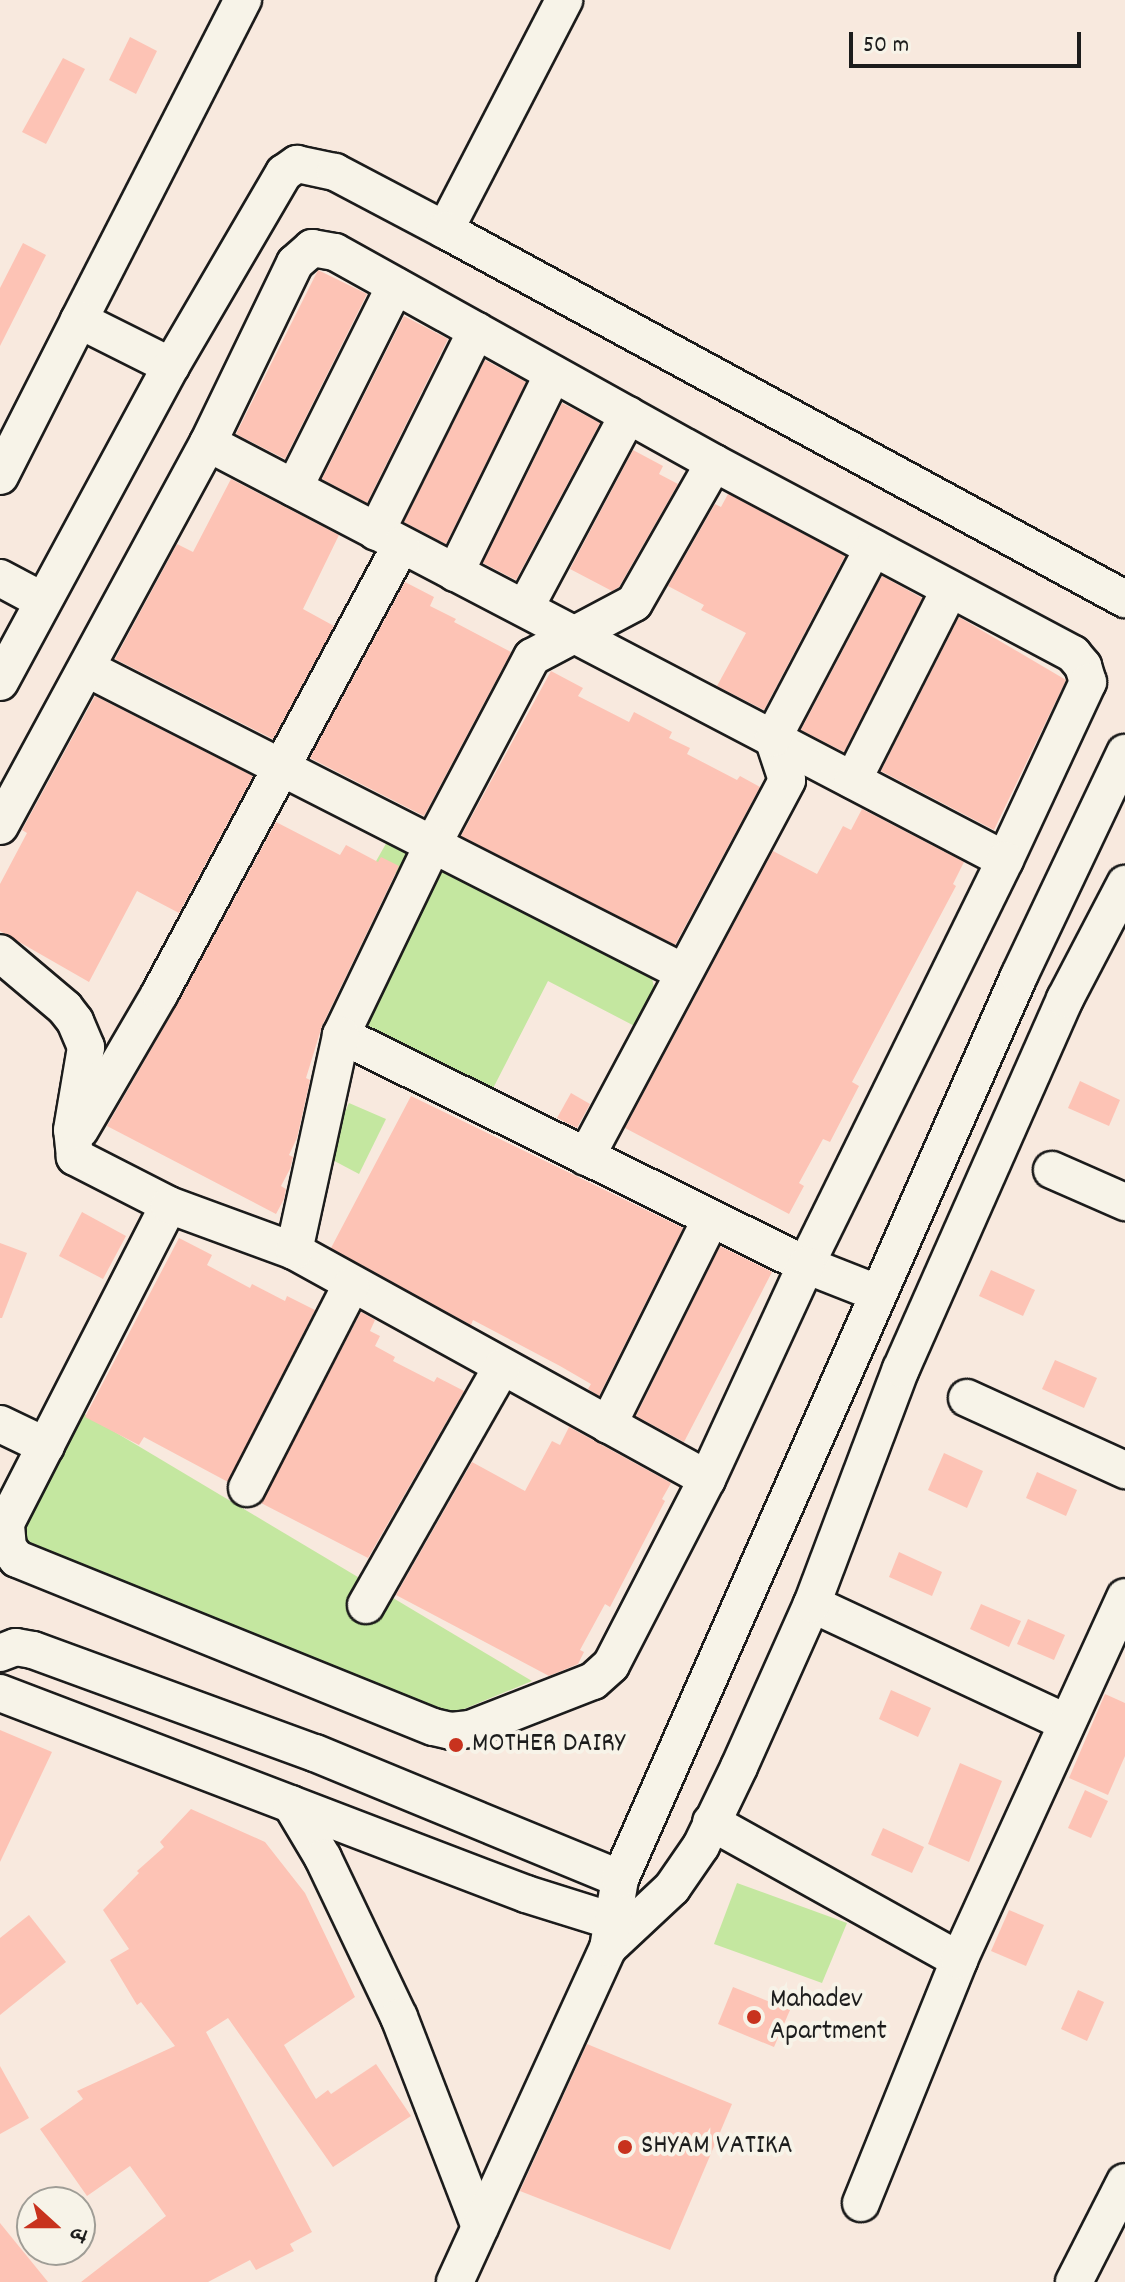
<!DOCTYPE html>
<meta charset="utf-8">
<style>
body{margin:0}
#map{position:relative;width:1125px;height:2282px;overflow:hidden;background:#f8e9de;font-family:Dekko,"Playpen Sans Deva",sans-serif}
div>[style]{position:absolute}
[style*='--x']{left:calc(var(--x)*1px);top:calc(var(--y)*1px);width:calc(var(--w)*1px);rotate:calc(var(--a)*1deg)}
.green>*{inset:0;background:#c4e7a0}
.building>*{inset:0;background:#fdc3b5}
.roads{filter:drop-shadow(2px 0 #1c1c1c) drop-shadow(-2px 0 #1c1c1c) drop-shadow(0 2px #1c1c1c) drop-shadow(0 -2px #1c1c1c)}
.street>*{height:36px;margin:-18px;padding:0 18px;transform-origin:18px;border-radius:18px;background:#f7f3e8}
.dots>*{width:22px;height:22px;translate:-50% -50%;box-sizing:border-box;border:4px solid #f7f3e8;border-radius:50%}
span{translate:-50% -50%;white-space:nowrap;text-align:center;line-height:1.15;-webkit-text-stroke:8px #f7f3e8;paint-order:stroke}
.poi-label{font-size:28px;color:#1c1c1c}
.left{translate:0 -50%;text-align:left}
.north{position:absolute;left:16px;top:2186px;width:80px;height:80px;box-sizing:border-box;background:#f7f3e8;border:2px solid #9f9d96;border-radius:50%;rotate:111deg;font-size:22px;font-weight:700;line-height:32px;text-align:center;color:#1c1c1c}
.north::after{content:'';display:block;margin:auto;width:28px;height:36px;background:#c8321e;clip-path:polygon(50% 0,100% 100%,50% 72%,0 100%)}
.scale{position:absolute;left:849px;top:32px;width:232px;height:36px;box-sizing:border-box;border:4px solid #1c1c1c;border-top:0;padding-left:10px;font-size:24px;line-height:28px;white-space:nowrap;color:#1c1c1c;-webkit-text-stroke:6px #f7f3e8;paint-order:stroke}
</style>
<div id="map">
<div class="green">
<i style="clip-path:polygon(392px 833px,651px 973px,658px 1007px,646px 1032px,548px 981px,487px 1100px,341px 1035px,423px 887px,375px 863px)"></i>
<i style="clip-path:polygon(349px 1103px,386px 1119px,359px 1174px,325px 1156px)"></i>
<i style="clip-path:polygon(83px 1413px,532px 1681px,447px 1716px,30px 1553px,23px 1539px,22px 1521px)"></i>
<i style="clip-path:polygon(737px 1883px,847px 1923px,822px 1983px,714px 1944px)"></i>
</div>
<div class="building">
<i style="clip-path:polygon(130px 37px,157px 51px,136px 94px,109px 80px)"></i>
<i style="clip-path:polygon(63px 58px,85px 69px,46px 144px,22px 132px)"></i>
<i style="clip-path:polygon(23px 243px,46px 255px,0 346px,0 288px)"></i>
<i style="clip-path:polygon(318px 270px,367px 294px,285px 459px,236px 434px)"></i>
<i style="clip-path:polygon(404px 316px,448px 339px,367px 503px,322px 479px)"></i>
<i style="clip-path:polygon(485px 360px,526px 382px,446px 544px,404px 522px)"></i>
<i style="clip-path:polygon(562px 403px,600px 423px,516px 580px,483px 563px)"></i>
<i style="clip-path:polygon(633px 450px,663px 466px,659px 474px,678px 484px,619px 587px,612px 591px,570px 569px)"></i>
<i style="clip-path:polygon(231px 479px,339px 535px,303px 609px,334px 626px,273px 739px,115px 659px,177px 544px,193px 552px)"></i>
<i style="clip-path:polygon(728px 494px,845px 556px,764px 710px,717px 686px,746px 633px,701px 610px,704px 605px,668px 586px,715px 504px,721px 507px)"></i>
<i style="clip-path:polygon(882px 576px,922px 598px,844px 752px,801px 730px)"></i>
<i style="clip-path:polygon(405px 582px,434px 597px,430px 606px,456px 619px,454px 622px,511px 652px,424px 816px,310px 758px)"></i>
<i style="clip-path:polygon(959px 617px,1066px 680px,994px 830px,881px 771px)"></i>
<i style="clip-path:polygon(551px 671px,583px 688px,578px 696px,629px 722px,634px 712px,672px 732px,669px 738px,690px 748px,687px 754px,737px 780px,740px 776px,760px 787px,675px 945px,461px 836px)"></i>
<i style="clip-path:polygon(95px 696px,253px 776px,179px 913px,137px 891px,89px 982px,0 931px,0 884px,27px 833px,22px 830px)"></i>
<i style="clip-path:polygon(862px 809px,964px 862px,953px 884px,956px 886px,852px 1082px,859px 1086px,830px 1142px,823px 1139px,799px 1183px,804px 1186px,789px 1214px,625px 1128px,773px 851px,817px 874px,843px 826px,851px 830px)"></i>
<i style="clip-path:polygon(276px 822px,340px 855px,346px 845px,378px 862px,381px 857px,399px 866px,322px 1026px,306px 1078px,310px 1080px,297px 1138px,289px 1155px,293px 1157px,290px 1169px,281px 1186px,286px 1189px,284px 1199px,276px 1214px,107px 1126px,178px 1003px)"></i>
<i style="clip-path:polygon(1080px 1081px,1120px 1100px,1109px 1126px,1068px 1108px)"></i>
<i style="clip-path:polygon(571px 1093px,590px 1104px,577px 1128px,557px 1118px)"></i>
<i style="clip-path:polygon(411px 1096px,683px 1228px,599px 1396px,588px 1389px,591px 1384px,560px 1366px,473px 1320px,471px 1325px,331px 1248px)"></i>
<i style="clip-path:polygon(82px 1212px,126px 1236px,103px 1279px,59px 1256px)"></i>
<i style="clip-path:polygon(179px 1238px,212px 1255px,207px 1265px,250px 1288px,252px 1284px,285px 1301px,287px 1296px,315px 1310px,228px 1482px,144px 1437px,139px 1445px,85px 1417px)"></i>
<i style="clip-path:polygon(0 1243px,27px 1253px,2px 1318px,0 1318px)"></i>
<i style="clip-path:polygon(720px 1246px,772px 1272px,684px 1442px,636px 1416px)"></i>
<i style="clip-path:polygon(991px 1270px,1035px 1290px,1023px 1316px,979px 1296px)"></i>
<i style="clip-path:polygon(361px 1312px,375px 1320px,370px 1331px,380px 1336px,375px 1346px,395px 1357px,393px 1361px,434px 1382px,437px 1377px,464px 1391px,368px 1558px,261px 1503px)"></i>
<i style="clip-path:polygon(1055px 1360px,1097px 1378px,1084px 1408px,1042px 1389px)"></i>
<i style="clip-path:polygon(569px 1427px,671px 1483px,662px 1499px,665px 1501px,610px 1607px,605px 1604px,580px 1650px,584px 1652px,578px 1664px,549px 1676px,396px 1595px,472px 1462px,525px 1491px,552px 1441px,560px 1445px)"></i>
<i style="clip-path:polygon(944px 1453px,983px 1471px,967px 1508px,928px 1490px)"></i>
<i style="clip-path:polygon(1037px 1472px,1077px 1490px,1066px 1516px,1026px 1498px)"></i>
<i style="clip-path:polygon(899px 1552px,942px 1572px,932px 1596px,889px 1577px)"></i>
<i style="clip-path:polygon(981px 1604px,1021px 1621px,1009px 1647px,970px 1629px)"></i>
<i style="clip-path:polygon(1028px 1619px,1065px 1635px,1054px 1660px,1017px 1644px)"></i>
<i style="clip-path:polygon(891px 1690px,931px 1708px,918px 1737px,879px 1719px)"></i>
<i style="clip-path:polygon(1105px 1694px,1125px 1703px,1125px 1756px,1108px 1795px,1069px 1778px)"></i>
<i style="clip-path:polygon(0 1730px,52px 1752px,0 1862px)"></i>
<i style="clip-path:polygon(960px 1763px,1002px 1781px,969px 1862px,928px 1844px)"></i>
<i style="clip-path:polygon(1085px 1790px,1108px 1801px,1091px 1838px,1068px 1828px)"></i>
<i style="clip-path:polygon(191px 1809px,265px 1842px,305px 1893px,355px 1997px,284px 2045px,316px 2099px,328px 2090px,331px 2094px,376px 2064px,411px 2116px,333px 2167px,228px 2018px,206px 2032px,312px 2232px,290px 2244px,294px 2251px,256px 2270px,250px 2260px,208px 2282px,81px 2282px,166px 2216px,130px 2166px,87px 2196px,40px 2129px,83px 2099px,77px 2091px,175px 2046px,141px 2002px,137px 2005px,110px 1960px,129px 1949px,103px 1910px,139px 1873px,137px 1871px,164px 1847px,160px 1842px)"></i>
<i style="clip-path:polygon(883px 1828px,924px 1847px,912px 1873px,871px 1855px)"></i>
<i style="clip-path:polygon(1009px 1910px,1044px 1925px,1026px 1966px,991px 1951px)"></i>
<i style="clip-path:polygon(29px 1915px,66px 1962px,0 2015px,0 1938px)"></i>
<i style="clip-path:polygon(733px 1987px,790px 2010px,774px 2047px,718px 2024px)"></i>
<i style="clip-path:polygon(1078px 1990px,1104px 2002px,1087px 2041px,1061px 2029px)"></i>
<i style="clip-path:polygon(587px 2044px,732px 2104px,670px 2250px,520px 2191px)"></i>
<i style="clip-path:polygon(0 2066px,29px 2118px,0 2134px)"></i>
<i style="clip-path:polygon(0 2223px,48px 2282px,0 2282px)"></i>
</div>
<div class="roads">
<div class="street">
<i style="--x:445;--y:230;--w:259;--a:-62.6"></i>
<i style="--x:79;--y:320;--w:360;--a:-62.9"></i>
<i style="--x:208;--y:443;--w:899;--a:27.62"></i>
<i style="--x:714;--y:463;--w:161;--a:119.7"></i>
<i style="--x:634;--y:603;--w:115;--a:152.1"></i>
<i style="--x:532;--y:657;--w:212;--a:117.9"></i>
<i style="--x:433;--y:844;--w:212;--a:115.7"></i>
<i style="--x:341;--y:1035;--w:519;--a:26.32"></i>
<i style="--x:806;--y:1265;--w:76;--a:21.5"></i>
<i style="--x:0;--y:476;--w:175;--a:-63.1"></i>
<i style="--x:79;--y:320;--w:103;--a:26.6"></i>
<i style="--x:294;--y:488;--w:226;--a:-63.4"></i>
<i style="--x:376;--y:532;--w:225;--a:-63.5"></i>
<i style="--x:455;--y:573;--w:222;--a:-63.8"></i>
<i style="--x:0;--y:578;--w:47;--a:28.2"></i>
<i style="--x:525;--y:608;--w:219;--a:-61.9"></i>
<i style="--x:88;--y:669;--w:668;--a:26.99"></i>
<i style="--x:0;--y:682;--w:359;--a:-61.6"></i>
<i style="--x:171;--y:366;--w:224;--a:-59.7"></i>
<i style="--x:284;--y:173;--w:16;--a:-35"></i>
<i style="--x:297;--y:164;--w:39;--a:12"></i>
<i style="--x:335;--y:172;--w:124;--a:27.8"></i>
<i style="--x:445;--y:230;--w:774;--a:28.49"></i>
<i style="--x:853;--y:780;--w:214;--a:-63.1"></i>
<i style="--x:0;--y:826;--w:436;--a:-61.5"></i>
<i style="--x:208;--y:443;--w:200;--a:-64.2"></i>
<i style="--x:295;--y:263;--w:23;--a:-41"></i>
<i style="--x:312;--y:248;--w:23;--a:10"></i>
<i style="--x:335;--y:252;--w:434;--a:29.1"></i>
<i style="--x:714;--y:463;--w:407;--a:28"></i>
<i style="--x:1073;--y:654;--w:16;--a:50"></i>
<i style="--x:1083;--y:666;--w:17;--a:73"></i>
<i style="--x:1088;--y:682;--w:196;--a:115"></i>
<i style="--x:1005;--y:860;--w:451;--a:116.2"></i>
<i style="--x:806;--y:1265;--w:236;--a:114.8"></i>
<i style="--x:707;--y:1479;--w:209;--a:117.3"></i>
<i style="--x:611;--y:1665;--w:24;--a:138"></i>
<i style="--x:593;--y:1681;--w:132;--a:158.7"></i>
<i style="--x:470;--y:1729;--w:19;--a:174"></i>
<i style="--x:451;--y:1731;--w:18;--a:-167"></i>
<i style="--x:433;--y:1727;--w:449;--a:-158"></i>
<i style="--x:17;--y:1559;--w:14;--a:-129"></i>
<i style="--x:8;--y:1548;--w:25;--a:-95"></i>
<i style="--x:6;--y:1523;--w:357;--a:-62.9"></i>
<i style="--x:169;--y:1205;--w:106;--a:-152.9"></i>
<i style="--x:75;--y:1157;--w:27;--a:-96"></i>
<i style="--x:72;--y:1130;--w:84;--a:-80.4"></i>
<i style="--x:86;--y:1047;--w:28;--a:-113"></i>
<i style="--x:75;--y:1021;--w:16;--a:-128"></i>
<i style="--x:65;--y:1008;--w:85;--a:-139.8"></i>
<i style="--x:80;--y:1130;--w:159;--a:-59.7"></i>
<i style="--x:160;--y:993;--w:509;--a:-61.72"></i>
<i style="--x:586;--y:1157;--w:427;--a:-61.9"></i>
<i style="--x:787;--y:780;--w:44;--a:-108.4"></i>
<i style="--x:773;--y:738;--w:215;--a:-62.2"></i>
<i style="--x:1052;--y:1170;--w:80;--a:23.7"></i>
<i style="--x:169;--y:1205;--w:133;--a:20.2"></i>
<i style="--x:294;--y:1251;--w:472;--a:28.9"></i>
<i style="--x:294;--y:1251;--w:221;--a:-77.7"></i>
<i style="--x:967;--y:1398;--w:174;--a:24.5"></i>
<i style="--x:0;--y:1424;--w:51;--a:25.6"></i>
<i style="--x:608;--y:1425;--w:231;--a:-63.5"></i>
<i style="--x:247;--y:1488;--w:227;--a:-62.8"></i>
<i style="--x:812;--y:1604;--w:281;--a:25"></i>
<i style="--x:366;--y:1605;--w:274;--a:-60.3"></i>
<i style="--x:0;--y:1653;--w:17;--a:-21"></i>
<i style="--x:16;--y:1647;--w:17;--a:10"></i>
<i style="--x:33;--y:1650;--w:300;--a:20.1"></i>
<i style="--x:315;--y:1753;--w:330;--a:22.4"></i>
<i style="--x:0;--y:1693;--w:563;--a:20.91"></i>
<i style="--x:526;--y:1894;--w:90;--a:17.4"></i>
<i style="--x:291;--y:1804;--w:63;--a:59.3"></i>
<i style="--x:323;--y:1858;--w:176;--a:64.5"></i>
<i style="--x:399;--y:2017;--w:225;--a:68.9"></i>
<i style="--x:711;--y:1822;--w:284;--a:29.1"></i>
<i style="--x:608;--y:1948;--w:88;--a:-43.2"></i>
<i style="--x:672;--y:1888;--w:51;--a:-55.4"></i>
<i style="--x:701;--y:1846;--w:88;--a:-64.3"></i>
<i style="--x:739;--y:1767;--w:179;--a:-65.9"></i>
<i style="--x:812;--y:1604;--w:251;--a:-69.3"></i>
<i style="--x:901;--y:1369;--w:405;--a:-66.1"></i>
<i style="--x:1065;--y:999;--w:130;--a:-62.4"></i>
<i style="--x:861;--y:2203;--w:262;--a:-68"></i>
<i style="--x:959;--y:1960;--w:399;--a:-65.4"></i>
<i style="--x:455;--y:2282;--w:367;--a:-65.4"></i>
<i style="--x:608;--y:1948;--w:70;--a:-80.1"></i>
<i style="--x:620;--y:1879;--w:987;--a:-66.16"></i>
<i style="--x:1019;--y:976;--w:247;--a:-64.6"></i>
<i style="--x:1074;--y:2282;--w:112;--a:-63"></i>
</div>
</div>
<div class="dots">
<i style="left:456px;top:1745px;background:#c8321e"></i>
<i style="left:754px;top:2017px;background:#c8321e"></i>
<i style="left:625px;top:2147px;background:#c8321e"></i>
</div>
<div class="poi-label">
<span class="left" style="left:472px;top:1745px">MOTHER DAIRY</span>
<span class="left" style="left:770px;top:2017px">Mahadev<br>Apartment</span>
<span class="left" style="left:641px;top:2147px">SHYAM VATIKA</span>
</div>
<div class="north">उ</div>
<div class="scale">50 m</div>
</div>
